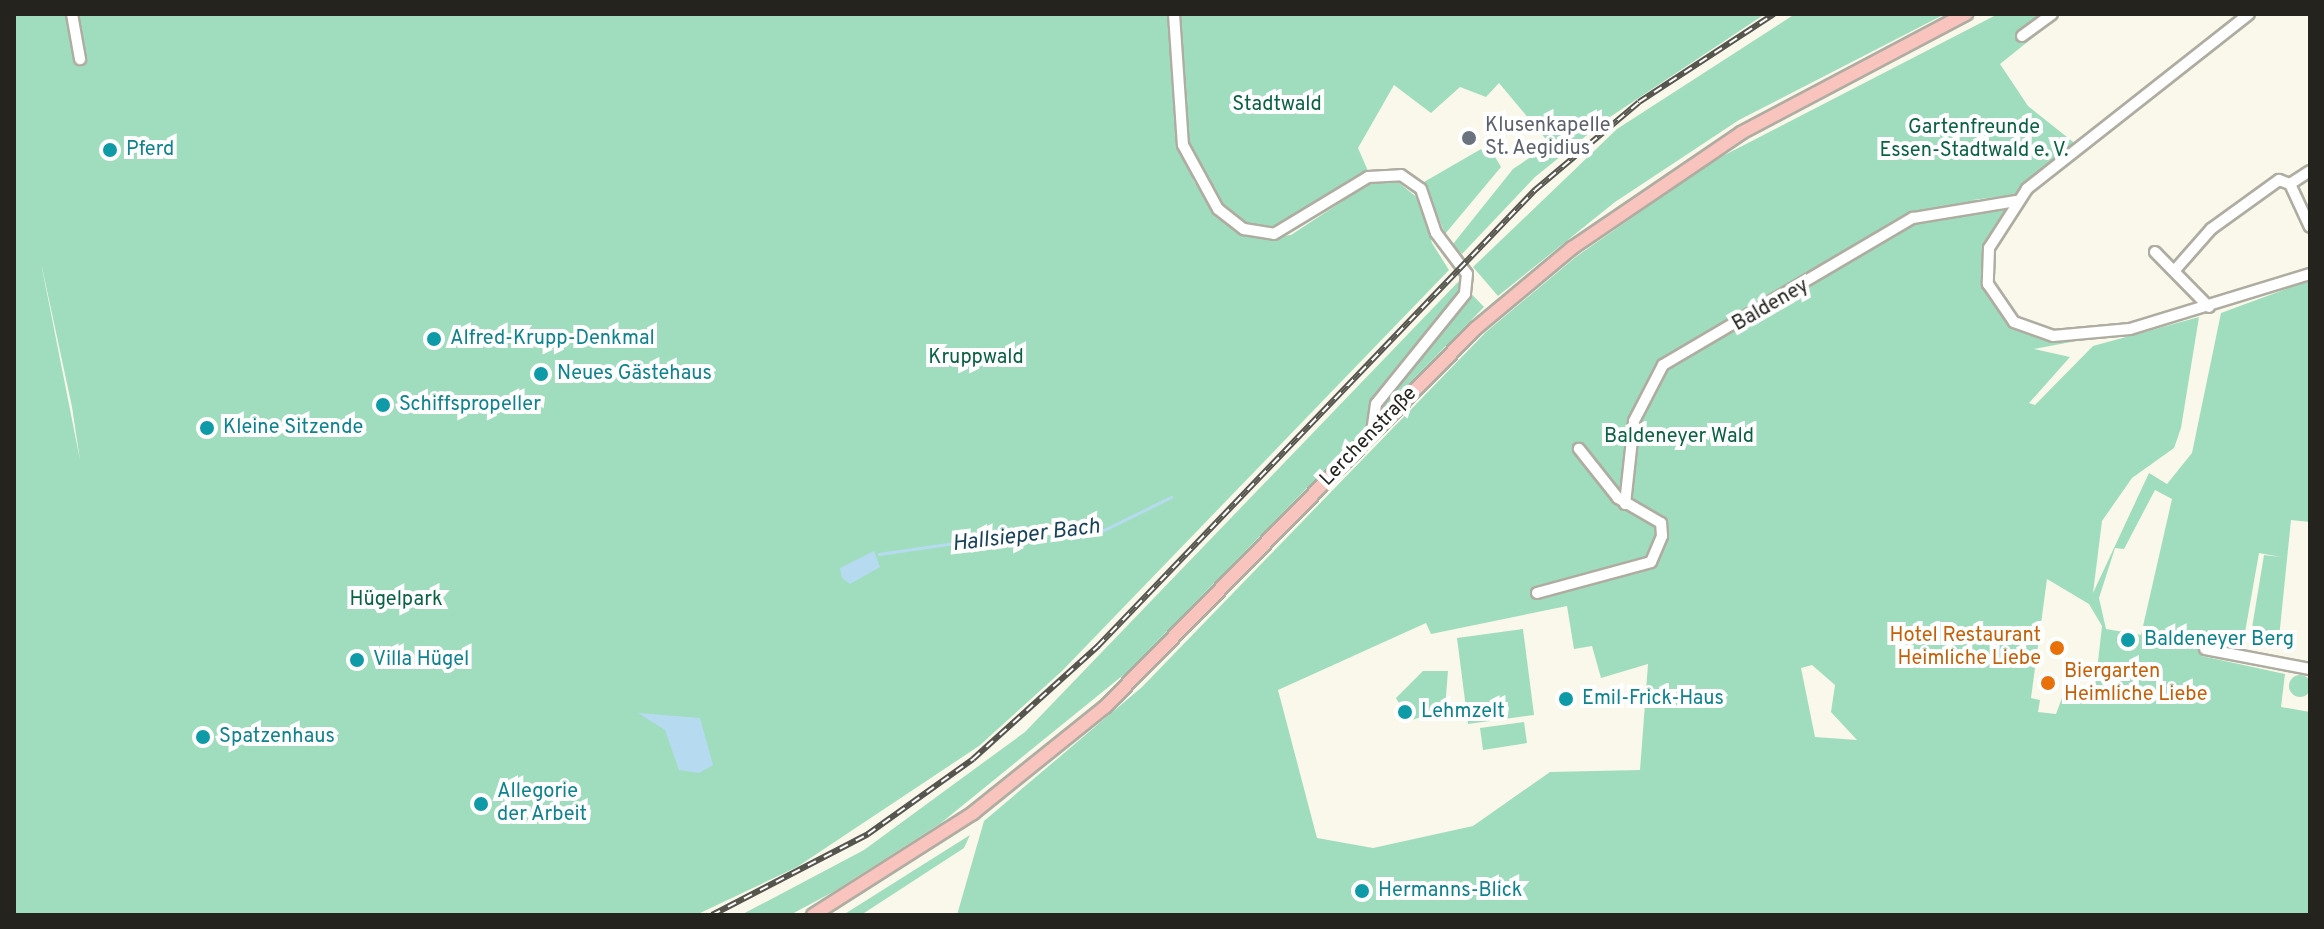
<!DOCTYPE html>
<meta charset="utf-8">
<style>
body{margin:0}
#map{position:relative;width:2324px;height:929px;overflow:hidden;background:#faf8eb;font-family:Overpass,sans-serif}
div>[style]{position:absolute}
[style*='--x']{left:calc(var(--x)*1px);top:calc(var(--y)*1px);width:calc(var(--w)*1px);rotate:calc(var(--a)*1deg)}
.green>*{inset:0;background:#a0ddbe}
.round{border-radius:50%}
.water>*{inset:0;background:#b6dbf1}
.stream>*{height:3px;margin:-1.5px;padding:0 1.5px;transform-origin:1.5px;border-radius:1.5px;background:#b6dbf1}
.roads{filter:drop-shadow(2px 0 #afada2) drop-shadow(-2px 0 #afada2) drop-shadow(0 2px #afada2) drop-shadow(0 -2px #afada2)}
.minor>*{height:10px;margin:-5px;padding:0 5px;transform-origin:5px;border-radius:5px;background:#fff}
.major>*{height:12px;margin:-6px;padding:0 6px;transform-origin:6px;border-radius:6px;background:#f8c4bd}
.rail>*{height:6px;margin-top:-3px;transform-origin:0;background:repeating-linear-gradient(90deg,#fff 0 9px,#56554e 0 18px);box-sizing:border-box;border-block:2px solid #56554e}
.dots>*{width:22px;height:22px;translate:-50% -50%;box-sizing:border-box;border:4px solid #fff;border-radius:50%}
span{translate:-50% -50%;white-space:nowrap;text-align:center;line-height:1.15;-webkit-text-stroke:8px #fff;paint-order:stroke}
.park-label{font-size:20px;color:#096242}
.worship-label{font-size:20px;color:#5b616d}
.left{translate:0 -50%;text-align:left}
.culture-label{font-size:20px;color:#0d838f}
.street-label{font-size:20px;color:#24231e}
.food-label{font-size:20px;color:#c56008}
.right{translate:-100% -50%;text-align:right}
.water-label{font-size:22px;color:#17425a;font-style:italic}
.frame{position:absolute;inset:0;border:16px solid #24231e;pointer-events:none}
</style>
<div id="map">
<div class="green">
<i style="clip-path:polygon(evenodd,14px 14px,1171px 14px,1181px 148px,1194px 182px,1217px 212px,1272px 237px,1291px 235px,1373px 181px,1393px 178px,1419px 199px,1432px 243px,1449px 270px,1062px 671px,979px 746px,797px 867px,698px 914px,14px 915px,14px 14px,42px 267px,72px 407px,80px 460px,42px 268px,42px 267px)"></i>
<i style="clip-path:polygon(1177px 14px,1765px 14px,1607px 119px,1535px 177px,1462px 254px,1453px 244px,1513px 169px,1550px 144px,1499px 83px,1486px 97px,1460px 87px,1431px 113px,1394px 85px,1358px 148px,1368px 171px,1285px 227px,1255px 229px,1222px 208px,1186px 144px)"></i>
<i style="clip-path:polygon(1795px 14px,1945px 14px,1739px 120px,1615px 202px,1498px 296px,1473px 267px,1617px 129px)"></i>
<i style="clip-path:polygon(evenodd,1998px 14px,2035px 14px,2045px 28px,2000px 64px,2028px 106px,2077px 145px,2014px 195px,1973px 200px,2013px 203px,1994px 231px,1985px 278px,2029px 333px,2119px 333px,2034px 349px,2070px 357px,2029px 403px,2035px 405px,2093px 346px,2199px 317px,2181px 428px,2174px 448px,2132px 478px,2102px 521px,2093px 593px,2149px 473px,2167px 484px,2192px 453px,2221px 313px,2310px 280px,2310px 522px,2291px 520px,2279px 638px,2251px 634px,2264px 555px,2281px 557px,2259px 553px,2244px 638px,2208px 630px,2202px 656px,2285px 674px,2281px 707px,2310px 712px,2310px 915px,957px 915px,984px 821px,1142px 687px,1486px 332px,1577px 256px,1715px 160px,1998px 14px,2155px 490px,2172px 499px,2141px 635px,2106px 629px,2099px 598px,2115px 548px,2124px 549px,2155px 490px,1998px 14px,2047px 579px,2089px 604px,2102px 626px,2095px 688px,2065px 690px,2056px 714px,2038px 712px,2040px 700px,2031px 698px,2047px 579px,1998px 14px,1567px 606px,1574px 649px,1592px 646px,1601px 678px,1648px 664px,1640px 770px,1550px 772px,1473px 826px,1373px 848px,1317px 838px,1278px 690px,1426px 623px,1431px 634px,1567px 606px,1998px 14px,1812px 665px,1835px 685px,1831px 712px,1857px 740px,1815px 737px,1801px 668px,1812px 665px)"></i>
<i style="clip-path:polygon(1488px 145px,1501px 167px,1445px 234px,1424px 182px)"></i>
<i style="clip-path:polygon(1459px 281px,1484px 307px,1127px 672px,941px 823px,833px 892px,790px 915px,741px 915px,864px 850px,1025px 732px)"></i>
<i style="clip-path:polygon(1523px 629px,1534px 715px,1468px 724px,1457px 638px)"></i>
<i style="clip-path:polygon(1423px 671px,1448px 671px,1445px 709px,1409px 721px,1396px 698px)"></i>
<i class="round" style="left:2289px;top:675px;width:22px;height:22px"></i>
<i style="clip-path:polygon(1524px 722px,1527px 743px,1483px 750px,1480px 728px)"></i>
<i style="clip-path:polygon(970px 835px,964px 848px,861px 915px,843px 915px)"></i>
</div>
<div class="water">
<i style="clip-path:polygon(874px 551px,880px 567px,850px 584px,842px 578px,840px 568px)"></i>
<i style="clip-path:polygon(638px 713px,700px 718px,713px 765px,699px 773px,679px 770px,665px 730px)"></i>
</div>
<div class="stream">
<i style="--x:879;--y:554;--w:174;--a:-8.3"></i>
<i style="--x:1051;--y:529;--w:53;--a:1.1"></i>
<i style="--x:1104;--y:530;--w:75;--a:-26.2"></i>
</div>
<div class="roads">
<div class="minor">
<i style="--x:72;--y:14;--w:46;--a:79.9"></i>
<i style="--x:1174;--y:14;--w:131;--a:86.1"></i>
<i style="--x:1183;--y:145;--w:73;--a:61.3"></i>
<i style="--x:1218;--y:209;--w:33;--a:38"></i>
<i style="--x:1244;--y:229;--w:30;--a:9"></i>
<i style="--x:1274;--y:234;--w:110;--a:-31.2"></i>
<i style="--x:1368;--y:177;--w:33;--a:-3"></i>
<i style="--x:1401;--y:175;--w:24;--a:35"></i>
<i style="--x:1421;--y:189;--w:46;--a:71.2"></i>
<i style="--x:1436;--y:233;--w:51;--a:52.9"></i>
<i style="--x:1467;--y:274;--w:20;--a:96"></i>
<i style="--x:1465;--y:294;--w:141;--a:129"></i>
<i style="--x:1376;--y:404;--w:30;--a:98"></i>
<i style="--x:2249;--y:14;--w:283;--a:141.8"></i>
<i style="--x:2027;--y:189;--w:70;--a:122.8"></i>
<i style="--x:1989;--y:248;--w:36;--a:92"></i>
<i style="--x:1988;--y:284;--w:46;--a:55.6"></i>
<i style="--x:2014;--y:322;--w:41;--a:19.7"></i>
<i style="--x:2053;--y:336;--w:77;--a:-5.2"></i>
<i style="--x:2130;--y:329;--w:188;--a:-17"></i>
<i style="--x:2022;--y:36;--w:37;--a:-36"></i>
<i style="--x:2290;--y:184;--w:24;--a:-33"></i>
<i style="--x:2155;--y:252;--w:77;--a:45.5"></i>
<i style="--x:2175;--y:270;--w:55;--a:-48.7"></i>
<i style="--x:2211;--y:229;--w:84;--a:-35.8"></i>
<i style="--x:2279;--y:180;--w:12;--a:20"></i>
<i style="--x:2290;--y:184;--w:47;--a:65.1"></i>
<i style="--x:1625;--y:504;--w:83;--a:-83.8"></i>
<i style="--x:1634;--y:421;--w:63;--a:-62.6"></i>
<i style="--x:1663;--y:365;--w:290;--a:-30.5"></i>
<i style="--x:1913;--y:218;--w:104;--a:-9.4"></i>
<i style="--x:1537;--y:593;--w:118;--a:-15.2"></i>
<i style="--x:1651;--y:562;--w:28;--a:-67"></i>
<i style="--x:1662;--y:536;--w:13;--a:-94"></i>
<i style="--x:1661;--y:523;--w:50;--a:-149.8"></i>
<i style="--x:1618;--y:498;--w:63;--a:-128.5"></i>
<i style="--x:2205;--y:649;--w:107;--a:10.8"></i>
</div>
<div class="major">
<i style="--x:813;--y:915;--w:190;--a:-32.5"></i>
<i style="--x:973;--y:813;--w:169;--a:-38.8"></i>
<i style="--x:1105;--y:707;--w:530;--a:-45.61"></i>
<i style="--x:1476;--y:328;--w:125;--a:-39.8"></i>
<i style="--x:1572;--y:248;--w:204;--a:-34.2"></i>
<i style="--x:1741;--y:133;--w:255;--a:-27.9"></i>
</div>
</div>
<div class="rail">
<i style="--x:712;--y:915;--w:176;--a:-27.4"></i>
<i style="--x:868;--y:834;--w:129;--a:-35.5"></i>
<i style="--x:973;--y:759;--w:169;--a:-42.1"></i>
<i style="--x:1098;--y:646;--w:632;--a:-46.22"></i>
<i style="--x:1535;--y:190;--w:136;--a:-40.2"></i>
<i style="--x:1639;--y:102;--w:161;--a:-33.1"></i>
</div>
<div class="dots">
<i style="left:1469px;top:138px;background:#6b7280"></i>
<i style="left:110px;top:150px;background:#0f9aa8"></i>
<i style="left:434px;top:339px;background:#0f9aa8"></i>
<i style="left:541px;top:374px;background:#0f9aa8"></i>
<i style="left:383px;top:405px;background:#0f9aa8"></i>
<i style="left:207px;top:428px;background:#0f9aa8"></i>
<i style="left:2128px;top:640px;background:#0f9aa8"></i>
<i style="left:2057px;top:648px;background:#e8710a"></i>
<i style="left:357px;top:660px;background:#0f9aa8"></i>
<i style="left:2048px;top:683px;background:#e8710a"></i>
<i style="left:1566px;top:699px;background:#0f9aa8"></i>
<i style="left:1405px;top:712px;background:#0f9aa8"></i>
<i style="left:203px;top:737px;background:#0f9aa8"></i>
<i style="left:481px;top:804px;background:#0f9aa8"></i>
<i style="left:1362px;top:891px;background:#0f9aa8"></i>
</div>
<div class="park-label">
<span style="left:1277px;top:105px">Stadtwald</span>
<span style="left:1974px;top:140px">Gartenfreunde<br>Essen-Stadtwald e. V.</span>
<span style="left:976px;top:358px">Kruppwald</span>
<span style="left:1679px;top:437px">Baldeneyer Wald</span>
<span style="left:396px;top:600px">Hügelpark</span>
</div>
<div class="worship-label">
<span class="left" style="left:1485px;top:138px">Klusenkapelle<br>St. Aegidius</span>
</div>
<div class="culture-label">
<span class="left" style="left:126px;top:150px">Pferd</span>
<span class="left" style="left:450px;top:339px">Alfred-Krupp-Denkmal</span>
<span class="left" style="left:557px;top:374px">Neues Gästehaus</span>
<span class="left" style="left:399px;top:405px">Schiffspropeller</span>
<span class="left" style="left:223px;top:428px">Kleine Sitzende</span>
<span class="left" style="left:2144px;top:640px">Baldeneyer Berg</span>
<span class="left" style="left:373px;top:660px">Villa Hügel</span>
<span class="left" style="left:1582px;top:699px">Emil-Frick-Haus</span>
<span class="left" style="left:1421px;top:712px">Lehmzelt</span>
<span class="left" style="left:219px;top:737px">Spatzenhaus</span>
<span class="left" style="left:497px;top:804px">Allegorie<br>der Arbeit</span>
<span class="left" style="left:1378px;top:891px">Hermanns-Blick</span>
</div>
<div class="street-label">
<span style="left:1771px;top:306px;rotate:-30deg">Baldeney</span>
<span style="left:1369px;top:437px;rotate:-46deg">Lerchenstraße</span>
</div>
<div class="food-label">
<span class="right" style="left:2041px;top:648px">Hotel Restaurant<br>Heimliche Liebe</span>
<span class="left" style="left:2064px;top:684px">Biergarten<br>Heimliche Liebe</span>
</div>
<div class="water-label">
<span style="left:1026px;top:536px;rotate:-7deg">Hallsieper Bach</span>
</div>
<div class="frame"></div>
</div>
